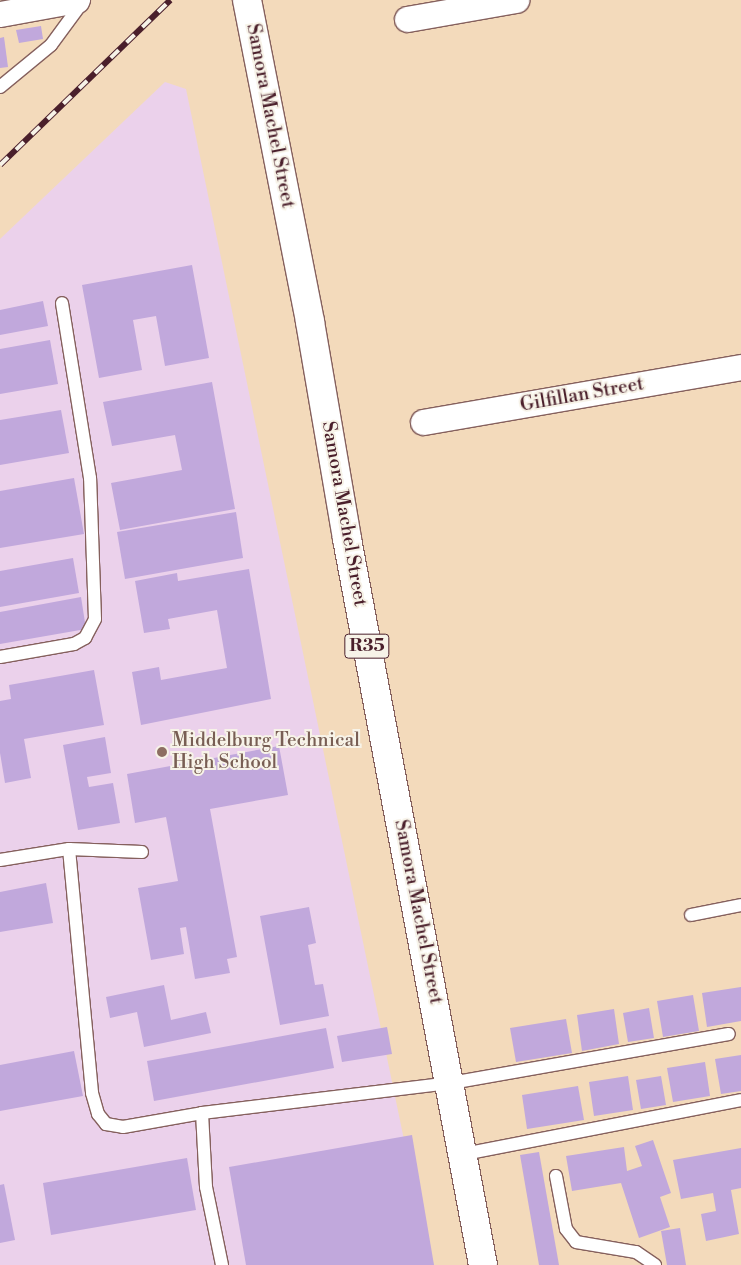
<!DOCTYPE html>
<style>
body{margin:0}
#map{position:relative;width:741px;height:1265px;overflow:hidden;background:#f3dabb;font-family:"Libre Bodoni",serif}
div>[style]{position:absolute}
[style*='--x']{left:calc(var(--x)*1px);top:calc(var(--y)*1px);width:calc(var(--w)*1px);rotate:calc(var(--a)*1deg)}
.built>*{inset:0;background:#ebd1eb}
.building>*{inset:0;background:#c1a8dc}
.roads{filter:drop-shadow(1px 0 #85605d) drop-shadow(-1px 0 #85605d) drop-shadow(0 1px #85605d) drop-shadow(0 -1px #85605d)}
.service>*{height:12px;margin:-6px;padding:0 6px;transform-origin:6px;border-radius:6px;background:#fff}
.minor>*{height:25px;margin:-12.5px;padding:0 12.5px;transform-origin:12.5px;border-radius:12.5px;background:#fff}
.primary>*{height:28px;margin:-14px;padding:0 14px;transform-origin:14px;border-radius:14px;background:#fff}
.rail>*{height:5.5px;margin-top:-2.75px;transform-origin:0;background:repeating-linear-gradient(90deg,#f7f3e8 0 11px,#4a1f2b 0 22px);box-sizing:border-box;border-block:1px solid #4a1f2b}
.dots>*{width:14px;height:14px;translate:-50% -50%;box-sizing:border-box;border:2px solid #f7f3e8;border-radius:50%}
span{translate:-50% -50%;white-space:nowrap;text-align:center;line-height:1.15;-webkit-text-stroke:4px #f7f3e8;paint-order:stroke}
.shield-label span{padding:1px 4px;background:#f7f3e8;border:1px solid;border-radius:4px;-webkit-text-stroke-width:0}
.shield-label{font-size:18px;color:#4a1f2b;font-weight:700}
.street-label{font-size:19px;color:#4a1f2b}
.education-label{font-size:19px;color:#785e54}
.left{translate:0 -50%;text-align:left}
</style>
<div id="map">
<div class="built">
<i style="clip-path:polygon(165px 82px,186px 89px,430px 1265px,0 1265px,0 239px)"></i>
</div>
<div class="building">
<i style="clip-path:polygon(41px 26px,43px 39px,19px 43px,16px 30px)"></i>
<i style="clip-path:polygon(4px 37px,8px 67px,0 68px,0 38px)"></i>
<i style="clip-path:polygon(192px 265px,209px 358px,165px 366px,156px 316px,133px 320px,142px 370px,99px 378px,82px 285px)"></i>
<i style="clip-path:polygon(43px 301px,48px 326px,0 335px,0 310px)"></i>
<i style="clip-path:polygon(50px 340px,58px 384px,0 394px,0 349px)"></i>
<i style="clip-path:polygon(212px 382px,235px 509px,120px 530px,111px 483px,182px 470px,175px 435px,112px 446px,103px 402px)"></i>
<i style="clip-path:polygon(61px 410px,69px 453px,0 465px,0 420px)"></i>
<i style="clip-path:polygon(74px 478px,84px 534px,0 548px,0 491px)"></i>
<i style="clip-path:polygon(236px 512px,243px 558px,125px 579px,117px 532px)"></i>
<i style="clip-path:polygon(73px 558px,79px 593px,0 607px,0 571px)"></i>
<i style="clip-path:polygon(249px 569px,271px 699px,141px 725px,132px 672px,159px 667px,161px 680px,227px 668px,217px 610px,168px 619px,170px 629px,144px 633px,135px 581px,177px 573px,178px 581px)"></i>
<i style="clip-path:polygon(81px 597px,86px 629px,0 644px,0 612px)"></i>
<i style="clip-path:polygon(94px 670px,104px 725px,24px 739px,31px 778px,5px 783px,0 753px,0 701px,11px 699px,9px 685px)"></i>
<i style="clip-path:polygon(105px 737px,111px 773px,87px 777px,89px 787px,113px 783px,120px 823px,78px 830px,63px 745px)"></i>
<i style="clip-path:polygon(279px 746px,288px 795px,210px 809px,237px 957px,227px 959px,230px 973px,195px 979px,186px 927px,180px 928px,184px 954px,151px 960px,138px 888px,178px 881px,166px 817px,135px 823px,127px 774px)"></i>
<i style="clip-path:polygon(46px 883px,53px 923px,0 932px,0 892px)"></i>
<i style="clip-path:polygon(309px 907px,316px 943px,308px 945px,315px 985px,323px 984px,329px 1016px,280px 1025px,260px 916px)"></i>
<i style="clip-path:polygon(164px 985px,171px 1020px,206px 1012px,211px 1033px,144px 1047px,137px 1012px,110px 1018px,106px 997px)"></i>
<i style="clip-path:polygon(741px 987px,741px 1021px,707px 1027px,702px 993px)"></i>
<i style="clip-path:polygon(693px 995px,699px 1031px,663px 1037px,657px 1001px)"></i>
<i style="clip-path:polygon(649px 1008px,654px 1038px,628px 1042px,623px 1013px)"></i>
<i style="clip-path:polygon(614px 1009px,619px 1044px,582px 1051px,577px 1015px)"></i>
<i style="clip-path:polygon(566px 1019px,572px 1053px,516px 1062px,510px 1028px)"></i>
<i style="clip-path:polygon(387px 1027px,392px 1054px,342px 1062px,337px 1036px)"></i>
<i style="clip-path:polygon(326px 1028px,334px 1068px,154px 1101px,147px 1061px)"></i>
<i style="clip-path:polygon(74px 1051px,83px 1096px,0 1111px,0 1065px)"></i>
<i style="clip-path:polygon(741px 1055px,741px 1091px,721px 1094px,715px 1059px)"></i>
<i style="clip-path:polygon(705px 1062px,710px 1096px,673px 1102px,667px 1068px)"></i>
<i style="clip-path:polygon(628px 1076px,633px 1110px,594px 1116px,589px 1082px)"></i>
<i style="clip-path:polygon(661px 1076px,666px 1105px,641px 1109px,636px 1080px)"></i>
<i style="clip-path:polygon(578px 1086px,584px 1120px,527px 1129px,522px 1095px)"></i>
<i style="clip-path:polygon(412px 1135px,434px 1265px,246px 1265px,229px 1167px)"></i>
<i style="clip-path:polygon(653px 1140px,671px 1193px,660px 1197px,670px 1227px,639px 1238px,621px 1183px,572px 1191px,566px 1156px,624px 1147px,627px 1171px,642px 1166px,635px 1146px)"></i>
<i style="clip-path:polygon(741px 1148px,741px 1188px,731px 1190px,739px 1234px,706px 1241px,701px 1214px,716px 1211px,713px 1193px,681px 1199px,673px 1160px)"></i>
<i style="clip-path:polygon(539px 1152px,559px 1265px,539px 1265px,520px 1155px)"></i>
<i style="clip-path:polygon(187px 1158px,196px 1210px,51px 1235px,43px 1183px)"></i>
<i style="clip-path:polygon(4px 1184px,15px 1240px,0 1243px,0 1185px)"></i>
<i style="clip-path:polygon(680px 1228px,686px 1265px,667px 1265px,661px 1231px)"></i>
</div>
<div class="roads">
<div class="service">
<i style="--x:0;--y:87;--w:66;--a:-39.5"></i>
<i style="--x:51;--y:45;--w:56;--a:-53.7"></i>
<i style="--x:0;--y:657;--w:75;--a:-10"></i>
<i style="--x:74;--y:644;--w:13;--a:-29"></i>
<i style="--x:85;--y:638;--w:21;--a:-62"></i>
<i style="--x:95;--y:619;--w:141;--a:-92"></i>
<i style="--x:90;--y:478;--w:177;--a:-99.1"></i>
<i style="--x:69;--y:849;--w:245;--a:84.6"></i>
<i style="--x:92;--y:1093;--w:22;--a:74"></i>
<i style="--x:98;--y:1114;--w:13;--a:51"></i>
<i style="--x:106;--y:1124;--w:17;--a:10"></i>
<i style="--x:123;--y:1127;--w:80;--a:-10"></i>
<i style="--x:202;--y:1113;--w:251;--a:-6.9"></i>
<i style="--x:451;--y:1083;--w:282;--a:-10"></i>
<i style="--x:0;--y:860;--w:70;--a:-9.1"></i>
<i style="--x:69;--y:849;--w:73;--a:2.4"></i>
<i style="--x:691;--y:915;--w:51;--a:-11.3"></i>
<i style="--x:202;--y:1113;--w:74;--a:86.9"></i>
<i style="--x:206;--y:1187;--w:80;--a:78.4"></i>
<i style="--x:464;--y:1154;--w:282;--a:-11"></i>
<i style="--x:556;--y:1176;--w:54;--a:79.3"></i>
<i style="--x:566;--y:1229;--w:16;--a:52"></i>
<i style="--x:576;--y:1242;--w:61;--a:9.5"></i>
<i style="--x:636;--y:1252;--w:23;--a:34"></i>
</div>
<div class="minor">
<i style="--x:0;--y:14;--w:78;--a:-10.3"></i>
<i style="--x:407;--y:19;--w:111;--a:-9.9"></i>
<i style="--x:423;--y:422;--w:323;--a:-9.8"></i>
</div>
<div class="primary">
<i style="--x:247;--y:0;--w:328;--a:78.9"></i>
<i style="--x:310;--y:322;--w:220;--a:80.3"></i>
<i style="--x:347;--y:539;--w:739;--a:79.39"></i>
</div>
</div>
<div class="rail">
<i style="--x:0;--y:165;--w:237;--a:-44.1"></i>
</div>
<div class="dots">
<i style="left:162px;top:752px;background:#8d6e63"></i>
</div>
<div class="shield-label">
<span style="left:367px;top:646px">R35</span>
</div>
<div class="street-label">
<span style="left:270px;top:116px;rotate:79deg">Samora Machel Street</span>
<span style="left:582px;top:395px;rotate:-10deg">Gilfillan Street</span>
<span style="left:344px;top:514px;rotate:80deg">Samora Machel Street</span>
<span style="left:418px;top:912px;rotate:79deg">Samora Machel Street</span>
</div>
<div class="education-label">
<span class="left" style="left:172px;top:752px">Middelburg Technical<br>High School</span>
</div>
</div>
